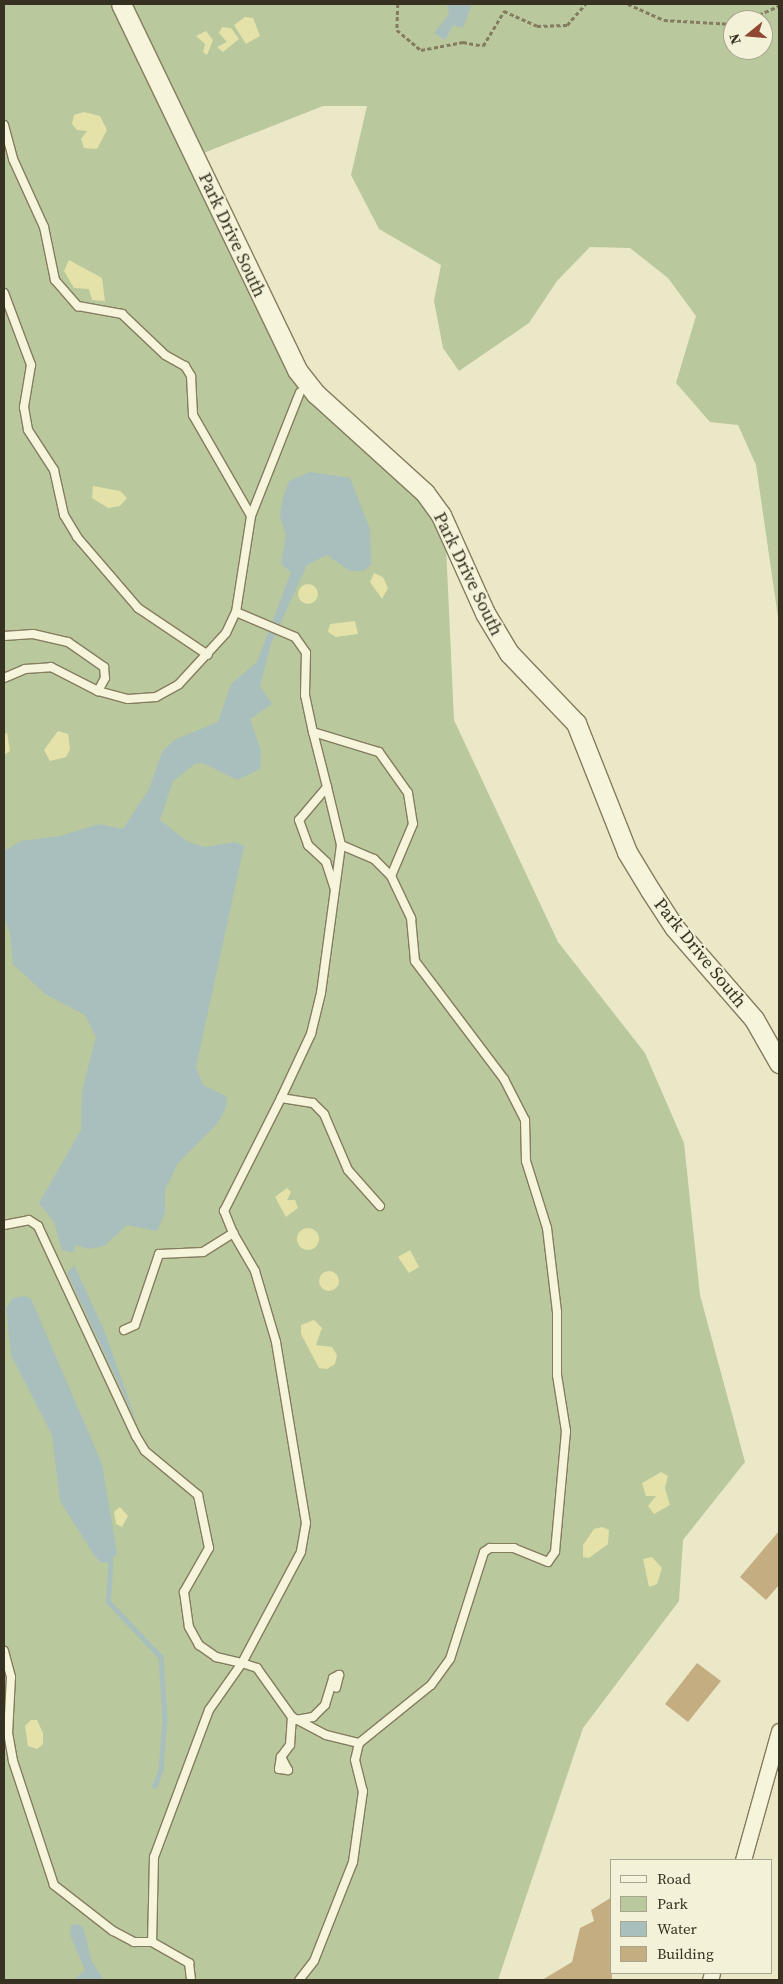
<!DOCTYPE html>
<style>
body{margin:0}
#map{position:relative;width:783px;height:1984px;overflow:hidden;background:#ebe8c8;font-family:"Source Serif 4",serif}
div>[style]{position:absolute}
[style*='--x']{left:calc(var(--x)*1px);top:calc(var(--y)*1px);width:calc(var(--w)*1px);rotate:calc(var(--a)*1deg)}
.green>*{inset:0;background:#b9c89d}
.sand>*{inset:0;background:#e4e2a8}
.round{border-radius:50%}
.water>*{inset:0;background:#a9bfbe}
.stream>*{height:4.5px;margin:-2.25px;padding:0 2.25px;transform-origin:2.25px;border-radius:2.25px;background:#a9bfbe}
.building>*{inset:0;background:#c5ad82}
.path>*{height:2.5px;margin-top:-1.25px;transform-origin:0;background:repeating-linear-gradient(90deg,#857c5f 0 4px,transparent 0 6.5px)}
.roads{filter:drop-shadow(1px 0 #857c5f) drop-shadow(-1px 0 #857c5f) drop-shadow(0 1px #857c5f) drop-shadow(0 -1px #857c5f)}
.service>*{height:8px;margin:-4px;padding:0 4px;transform-origin:4px;border-radius:4px;background:#f6f4db}
.minor>*{height:15px;margin:-7.5px;padding:0 7.5px;transform-origin:7.5px;border-radius:7.5px;background:#f6f4db}
.tertiary>*{height:19px;margin:-9.5px;padding:0 9.5px;transform-origin:9.5px;border-radius:9.5px;background:#f6f4db}
span{translate:-50% -50%;white-space:nowrap;text-align:center;line-height:1.15;-webkit-text-stroke:4px #f3f1d7;paint-order:stroke}
.street-label{font-size:18px;color:#373121}
.frame{position:absolute;inset:0;border:5px solid #373121;pointer-events:none}
.legend{position:absolute;left:610px;top:1859px;width:162px;height:115px;box-sizing:border-box;background:#f3f1d7;border:1px solid #a8a48e;margin:0;padding:6px 9px;list-style:none;font-size:15px;color:#373121}
.legend li{display:flex;align-items:center;gap:10px;height:25px}
.legend b{width:25px;border:1px solid #a8a48e}
.north{position:absolute;left:723px;top:10px;width:50px;height:50px;box-sizing:border-box;background:#f3f1d7;border:1px solid #a8a48e;border-radius:50%;rotate:253deg;font-size:14px;font-weight:700;line-height:20px;text-align:center;color:#373121}
.north::after{content:'';display:block;margin:auto;width:18px;height:22px;background:#8f4834;clip-path:polygon(50% 0,100% 100%,50% 72%,0 100%)}
</style>
<div id="map">
<div class="green">
<i style="clip-path:polygon(4px 4px,114px 4px,295px 381px,418px 494px,446px 546px,454px 720px,558px 942px,645px 1053px,684px 1143px,700px 1295px,745px 1462px,683px 1540px,679px 1601px,583px 1728px,498px 1980px,4px 1980px)"></i>
<i style="clip-path:polygon(evenodd,130px 4px,779px 4px,779px 624px,756px 465px,738px 425px,710px 422px,676px 383px,696px 316px,668px 278px,630px 248px,590px 247px,557px 281px,529px 323px,459px 371px,443px 348px,434px 301px,441px 265px,379px 229px,351px 175px,367px 106px,323px 106px,201px 154px,130px 4px,733px 20px,763px 20px,763px 50px,733px 50px,733px 20px)"></i>
</div>
<div class="sand">
<i style="clip-path:polygon(245px 17px,253px 18px,260px 36px,246px 44px,234px 25px)"></i>
<i style="clip-path:polygon(222px 27px,231px 28px,239px 39px,223px 52px,217px 47px,227px 42px,219px 33px)"></i>
<i style="clip-path:polygon(206px 31px,213px 40px,207px 55px,203px 52px,205px 44px,196px 36px)"></i>
<i style="clip-path:polygon(84px 112px,100px 116px,107px 130px,97px 149px,84px 148px,81px 139px,87px 131px,77px 130px,72px 124px,74px 115px)"></i>
<i style="clip-path:polygon(69px 260px,102px 278px,105px 301px,92px 300px,89px 289px,74px 288px,64px 271px)"></i>
<i style="clip-path:polygon(93px 486px,120px 491px,127px 498px,120px 506px,108px 508px,92px 498px)"></i>
<i style="clip-path:polygon(374px 573px,383px 577px,388px 588px,382px 599px,370px 582px)"></i>
<i class="round" style="left:298px;top:584px;width:20px;height:20px"></i>
<i style="clip-path:polygon(355px 621px,358px 634px,336px 637px,328px 632px,330px 624px)"></i>
<i style="clip-path:polygon(58px 731px,68px 734px,70px 749px,66px 757px,50px 761px,44px 750px)"></i>
<i style="clip-path:polygon(7px 733px,10px 751px,4px 755px,4px 734px)"></i>
<i style="clip-path:polygon(287px 1188px,291px 1192px,287px 1200px,295px 1200px,298px 1208px,286px 1217px,275px 1197px)"></i>
<i class="round" style="left:297px;top:1228px;width:22px;height:22px"></i>
<i style="clip-path:polygon(410px 1250px,419px 1267px,409px 1273px,398px 1257px)"></i>
<i class="round" style="left:319px;top:1271px;width:20px;height:20px"></i>
<i style="clip-path:polygon(314px 1320px,322px 1328px,316px 1345px,332px 1347px,337px 1355px,335px 1364px,327px 1369px,319px 1368px,301px 1334px,301px 1325px)"></i>
<i style="clip-path:polygon(661px 1472px,668px 1476px,665px 1488px,670px 1505px,654px 1514px,648px 1506px,656px 1496px,646px 1496px,642px 1483px)"></i>
<i style="clip-path:polygon(120px 1507px,128px 1516px,122px 1527px,116px 1524px,114px 1512px)"></i>
<i style="clip-path:polygon(602px 1527px,609px 1530px,608px 1544px,589px 1558px,583px 1557px,583px 1545px,594px 1529px)"></i>
<i style="clip-path:polygon(652px 1557px,662px 1568px,657px 1584px,649px 1587px,643px 1559px)"></i>
<i style="clip-path:polygon(31px 1720px,37px 1720px,43px 1733px,43px 1744px,37px 1749px,28px 1746px,25px 1726px)"></i>
</div>
<div class="water">
<i style="clip-path:polygon(447px 4px,472px 4px,463px 28px,453px 25px,445px 40px,434px 33px,449px 14px)"></i>
<i style="clip-path:polygon(310px 472px,350px 478px,370px 529px,371px 565px,364px 571px,350px 571px,327px 555px,307px 565px,271px 644px,260px 686px,272px 704px,250px 719px,261px 751px,260px 769px,237px 780px,203px 763px,195px 764px,173px 781px,160px 820px,188px 842px,205px 847px,235px 842px,244px 846px,196px 1067px,203px 1085px,227px 1097px,226px 1108px,217px 1124px,178px 1163px,165px 1190px,165px 1213px,157px 1231px,127px 1225px,104px 1246px,89px 1249px,75px 1245px,74px 1253px,62px 1250px,54px 1222px,39px 1203px,81px 1130px,82px 1091px,96px 1037px,85px 1015px,45px 994px,13px 964px,10px 933px,4px 919px,4px 851px,21px 841px,60px 836px,99px 824px,123px 829px,149px 789px,162px 752px,174px 740px,218px 722px,231px 684px,257px 662px,291px 572px,281px 564px,286px 535px,280px 516px,283px 498px,289px 481px)"></i>
<i style="clip-path:polygon(74px 1265px,104px 1330px,138px 1425px,67px 1273px)"></i>
<i style="clip-path:polygon(25px 1296px,31px 1299px,102px 1464px,117px 1553px,111px 1562px,101px 1563px,94px 1555px,60px 1501px,52px 1435px,11px 1355px,6px 1308px,13px 1298px)"></i>
<i style="clip-path:polygon(77px 1924px,83px 1927px,92px 1962px,104px 1980px,74px 1980px,85px 1970px,70px 1935px,71px 1925px)"></i>
</div>
<div class="stream">
<i style="--x:111;--y:1562;--w:39;--a:94"></i>
<i style="--x:108;--y:1601;--w:77;--a:46.6"></i>
<i style="--x:161;--y:1657;--w:62;--a:86.3"></i>
<i style="--x:165;--y:1719;--w:51;--a:94.5"></i>
<i style="--x:161;--y:1770;--w:17;--a:111"></i>
</div>
<div class="building">
<i style="clip-path:polygon(779px 1531px,779px 1585px,766px 1600px,740px 1577px)"></i>
<i style="clip-path:polygon(697px 1663px,721px 1681px,688px 1722px,665px 1704px)"></i>
<i style="clip-path:polygon(612px 1897px,612px 1980px,542px 1980px,572px 1962px,580px 1928px,594px 1921px,591px 1910px)"></i>
</div>
<div class="path">
<i style="--x:398;--y:4;--w:26;--a:92"></i>
<i style="--x:397;--y:30;--w:31;--a:40"></i>
<i style="--x:421;--y:50;--w:43;--a:-10.8"></i>
<i style="--x:463;--y:42;--w:20;--a:11"></i>
<i style="--x:483;--y:46;--w:41;--a:-59"></i>
<i style="--x:504;--y:11;--w:36;--a:24"></i>
<i style="--x:537;--y:26;--w:30;--a:-2"></i>
<i style="--x:567;--y:25;--w:28;--a:-49"></i>
<i style="--x:628;--y:4;--w:39;--a:24"></i>
<i style="--x:664;--y:20;--w:69;--a:3.3"></i>
<i style="--x:747;--y:20;--w:35;--a:-24"></i>
</div>
<div class="roads">
<div class="service">
<i style="--x:4;--y:125;--w:35;--a:75"></i>
<i style="--x:13;--y:159;--w:75;--a:65.5"></i>
<i style="--x:44;--y:227;--w:54;--a:78.3"></i>
<i style="--x:55;--y:280;--w:35;--a:49"></i>
<i style="--x:78;--y:306;--w:45;--a:10.3"></i>
<i style="--x:122;--y:314;--w:59;--a:43.6"></i>
<i style="--x:165;--y:355;--w:23;--a:29"></i>
<i style="--x:185;--y:366;--w:12;--a:59"></i>
<i style="--x:191;--y:376;--w:39;--a:87"></i>
<i style="--x:193;--y:415;--w:116;--a:60.1"></i>
<i style="--x:4;--y:293;--w:77;--a:69.4"></i>
<i style="--x:31;--y:365;--w:43;--a:99.5"></i>
<i style="--x:24;--y:407;--w:23;--a:80"></i>
<i style="--x:28;--y:430;--w:48;--a:57"></i>
<i style="--x:54;--y:470;--w:46;--a:77.5"></i>
<i style="--x:64;--y:515;--w:26;--a:59"></i>
<i style="--x:77;--y:537;--w:94;--a:49.3"></i>
<i style="--x:138;--y:608;--w:84;--a:33.9"></i>
<i style="--x:236;--y:612;--w:97;--a:-81.1"></i>
<i style="--x:251;--y:516;--w:133;--a:-68.4"></i>
<i style="--x:4;--y:636;--w:29;--a:-4"></i>
<i style="--x:33;--y:634;--w:36;--a:13"></i>
<i style="--x:68;--y:642;--w:44;--a:34.8"></i>
<i style="--x:104;--y:667;--w:11;--a:85"></i>
<i style="--x:105;--y:678;--w:15;--a:118"></i>
<i style="--x:98;--y:691;--w:31;--a:15"></i>
<i style="--x:128;--y:699;--w:28;--a:-4"></i>
<i style="--x:156;--y:697;--w:26;--a:-29"></i>
<i style="--x:179;--y:684;--w:69;--a:-47.3"></i>
<i style="--x:226;--y:633;--w:23;--a:-65"></i>
<i style="--x:236;--y:612;--w:64;--a:23"></i>
<i style="--x:295;--y:637;--w:19;--a:55"></i>
<i style="--x:306;--y:653;--w:42;--a:91.4"></i>
<i style="--x:305;--y:695;--w:38;--a:78"></i>
<i style="--x:313;--y:732;--w:69;--a:16.9"></i>
<i style="--x:379;--y:752;--w:50;--a:54.7"></i>
<i style="--x:408;--y:793;--w:31;--a:81"></i>
<i style="--x:413;--y:824;--w:56;--a:112.9"></i>
<i style="--x:391;--y:876;--w:47;--a:64.5"></i>
<i style="--x:411;--y:918;--w:43;--a:84.7"></i>
<i style="--x:415;--y:961;--w:148;--a:53"></i>
<i style="--x:504;--y:1079;--w:46;--a:62.9"></i>
<i style="--x:525;--y:1120;--w:41;--a:88.6"></i>
<i style="--x:526;--y:1161;--w:70;--a:72.6"></i>
<i style="--x:547;--y:1228;--w:85;--a:83.2"></i>
<i style="--x:557;--y:1312;--w:63;--a:90"></i>
<i style="--x:557;--y:1375;--w:57;--a:80.9"></i>
<i style="--x:566;--y:1431;--w:121;--a:95.2"></i>
<i style="--x:555;--y:1552;--w:12;--a:125"></i>
<i style="--x:548;--y:1562;--w:37;--a:-158"></i>
<i style="--x:514;--y:1548;--w:24;--a:180"></i>
<i style="--x:490;--y:1548;--w:7;--a:146"></i>
<i style="--x:484;--y:1552;--w:112;--a:107.6"></i>
<i style="--x:450;--y:1659;--w:32;--a:126"></i>
<i style="--x:431;--y:1685;--w:92;--a:141.1"></i>
<i style="--x:359;--y:1743;--w:17;--a:103"></i>
<i style="--x:355;--y:1760;--w:32;--a:76"></i>
<i style="--x:363;--y:1791;--w:72;--a:98"></i>
<i style="--x:353;--y:1862;--w:106;--a:111.5"></i>
<i style="--x:314;--y:1961;--w:24;--a:128"></i>
<i style="--x:4;--y:678;--w:23;--a:-23"></i>
<i style="--x:25;--y:669;--w:26;--a:-4"></i>
<i style="--x:51;--y:667;--w:53;--a:27.1"></i>
<i style="--x:313;--y:732;--w:57;--a:75.7"></i>
<i style="--x:327;--y:787;--w:43;--a:130.3"></i>
<i style="--x:299;--y:820;--w:27;--a:70"></i>
<i style="--x:308;--y:845;--w:25;--a:43"></i>
<i style="--x:326;--y:862;--w:28;--a:72"></i>
<i style="--x:327;--y:787;--w:60;--a:76.4"></i>
<i style="--x:281;--y:1098;--w:71;--a:-64.9"></i>
<i style="--x:311;--y:1034;--w:42;--a:-76.3"></i>
<i style="--x:321;--y:993;--w:149;--a:-82.3"></i>
<i style="--x:341;--y:845;--w:36;--a:23"></i>
<i style="--x:374;--y:859;--w:24;--a:45"></i>
<i style="--x:4;--y:1225;--w:25;--a:-11"></i>
<i style="--x:29;--y:1220;--w:11;--a:34"></i>
<i style="--x:38;--y:1226;--w:232;--a:65"></i>
<i style="--x:136;--y:1436;--w:17;--a:59"></i>
<i style="--x:145;--y:1451;--w:69;--a:39.7"></i>
<i style="--x:198;--y:1495;--w:54;--a:78.3"></i>
<i style="--x:209;--y:1548;--w:51;--a:119.6"></i>
<i style="--x:184;--y:1592;--w:35;--a:82"></i>
<i style="--x:189;--y:1627;--w:21;--a:61"></i>
<i style="--x:199;--y:1645;--w:21;--a:35"></i>
<i style="--x:216;--y:1657;--w:27;--a:13"></i>
<i style="--x:242;--y:1663;--w:57;--a:125.1"></i>
<i style="--x:209;--y:1710;--w:157;--a:110.5"></i>
<i style="--x:154;--y:1857;--w:85;--a:91.3"></i>
<i style="--x:152;--y:1942;--w:18;--a:180"></i>
<i style="--x:134;--y:1942;--w:24;--a:-152"></i>
<i style="--x:113;--y:1931;--w:75;--a:-142.1"></i>
<i style="--x:54;--y:1885;--w:131;--a:-108.3"></i>
<i style="--x:13;--y:1761;--w:27;--a:-100"></i>
<i style="--x:8;--y:1734;--w:57;--a:-87"></i>
<i style="--x:11;--y:1677;--w:27;--a:-105"></i>
<i style="--x:233;--y:1233;--w:24;--a:-112"></i>
<i style="--x:224;--y:1211;--w:127;--a:-63.2"></i>
<i style="--x:281;--y:1098;--w:32;--a:9"></i>
<i style="--x:313;--y:1103;--w:16;--a:45"></i>
<i style="--x:324;--y:1114;--w:61;--a:66.8"></i>
<i style="--x:348;--y:1170;--w:48;--a:48.4"></i>
<i style="--x:124;--y:1330;--w:12;--a:-24"></i>
<i style="--x:135;--y:1325;--w:75;--a:-71.3"></i>
<i style="--x:159;--y:1254;--w:44;--a:-2.6"></i>
<i style="--x:203;--y:1252;--w:36;--a:-32"></i>
<i style="--x:233;--y:1233;--w:44;--a:59.9"></i>
<i style="--x:255;--y:1271;--w:74;--a:73.5"></i>
<i style="--x:276;--y:1342;--w:183;--a:80.6"></i>
<i style="--x:306;--y:1523;--w:29;--a:100"></i>
<i style="--x:301;--y:1552;--w:126;--a:118"></i>
<i style="--x:242;--y:1663;--w:16;--a:18"></i>
<i style="--x:257;--y:1668;--w:60;--a:54.5"></i>
<i style="--x:296;--y:1720;--w:17;--a:-10"></i>
<i style="--x:313;--y:1717;--w:17;--a:-45"></i>
<i style="--x:325;--y:1705;--w:28;--a:-73"></i>
<i style="--x:333;--y:1678;--w:7;--a:-27"></i>
<i style="--x:339;--y:1675;--w:13;--a:103"></i>
<i style="--x:281;--y:1757;--w:15;--a:62"></i>
<i style="--x:288;--y:1770;--w:9;--a:-174"></i>
<i style="--x:279;--y:1769;--w:12;--a:-81"></i>
<i style="--x:281;--y:1757;--w:15;--a:-53"></i>
<i style="--x:290;--y:1745;--w:28;--a:-86"></i>
<i style="--x:292;--y:1717;--w:38;--a:28"></i>
<i style="--x:326;--y:1735;--w:34;--a:14"></i>
<i style="--x:152;--y:1942;--w:43;--a:29.6"></i>
<i style="--x:189;--y:1963;--w:17;--a:83"></i>
</div>
<div class="minor">
<i style="--x:743;--y:1860;--w:134;--a:-74.4"></i>
<i style="--x:710;--y:1980;--w:7;--a:-74"></i>
</div>
<div class="tertiary">
<i style="--x:121;--y:4;--w:406;--a:64.3"></i>
<i style="--x:297;--y:370;--w:31;--a:52"></i>
<i style="--x:316;--y:394;--w:147;--a:42.2"></i>
<i style="--x:425;--y:493;--w:27;--a:54"></i>
<i style="--x:441;--y:515;--w:107;--a:65.8"></i>
<i style="--x:485;--y:613;--w:47;--a:59"></i>
<i style="--x:509;--y:653;--w:97;--a:46.3"></i>
<i style="--x:576;--y:723;--w:139;--a:68.4"></i>
<i style="--x:627;--y:852;--w:44;--a:58.8"></i>
<i style="--x:650;--y:890;--w:44;--a:57"></i>
<i style="--x:674;--y:927;--w:122;--a:49"></i>
<i style="--x:754;--y:1019;--w:51;--a:60.4"></i>
</div>
</div>
<div class="street-label">
<span style="left:232px;top:235px;rotate:65deg">Park Drive South</span>
<span style="left:468px;top:574px;rotate:64deg">Park Drive South</span>
<span style="left:700px;top:953px;rotate:51deg">Park Drive South</span>
</div>
<div class="frame"></div>
<ul class="legend">
<li><b style="height:6px;background:#f6f4db"></b>Road</li>
<li><b style="height:14px;background:#b9c89d"></b>Park</li>
<li><b style="height:14px;background:#a9bfbe"></b>Water</li>
<li><b style="height:14px;background:#c5ad82"></b>Building</li>
</ul>
<div class="north">N</div>
</div>
